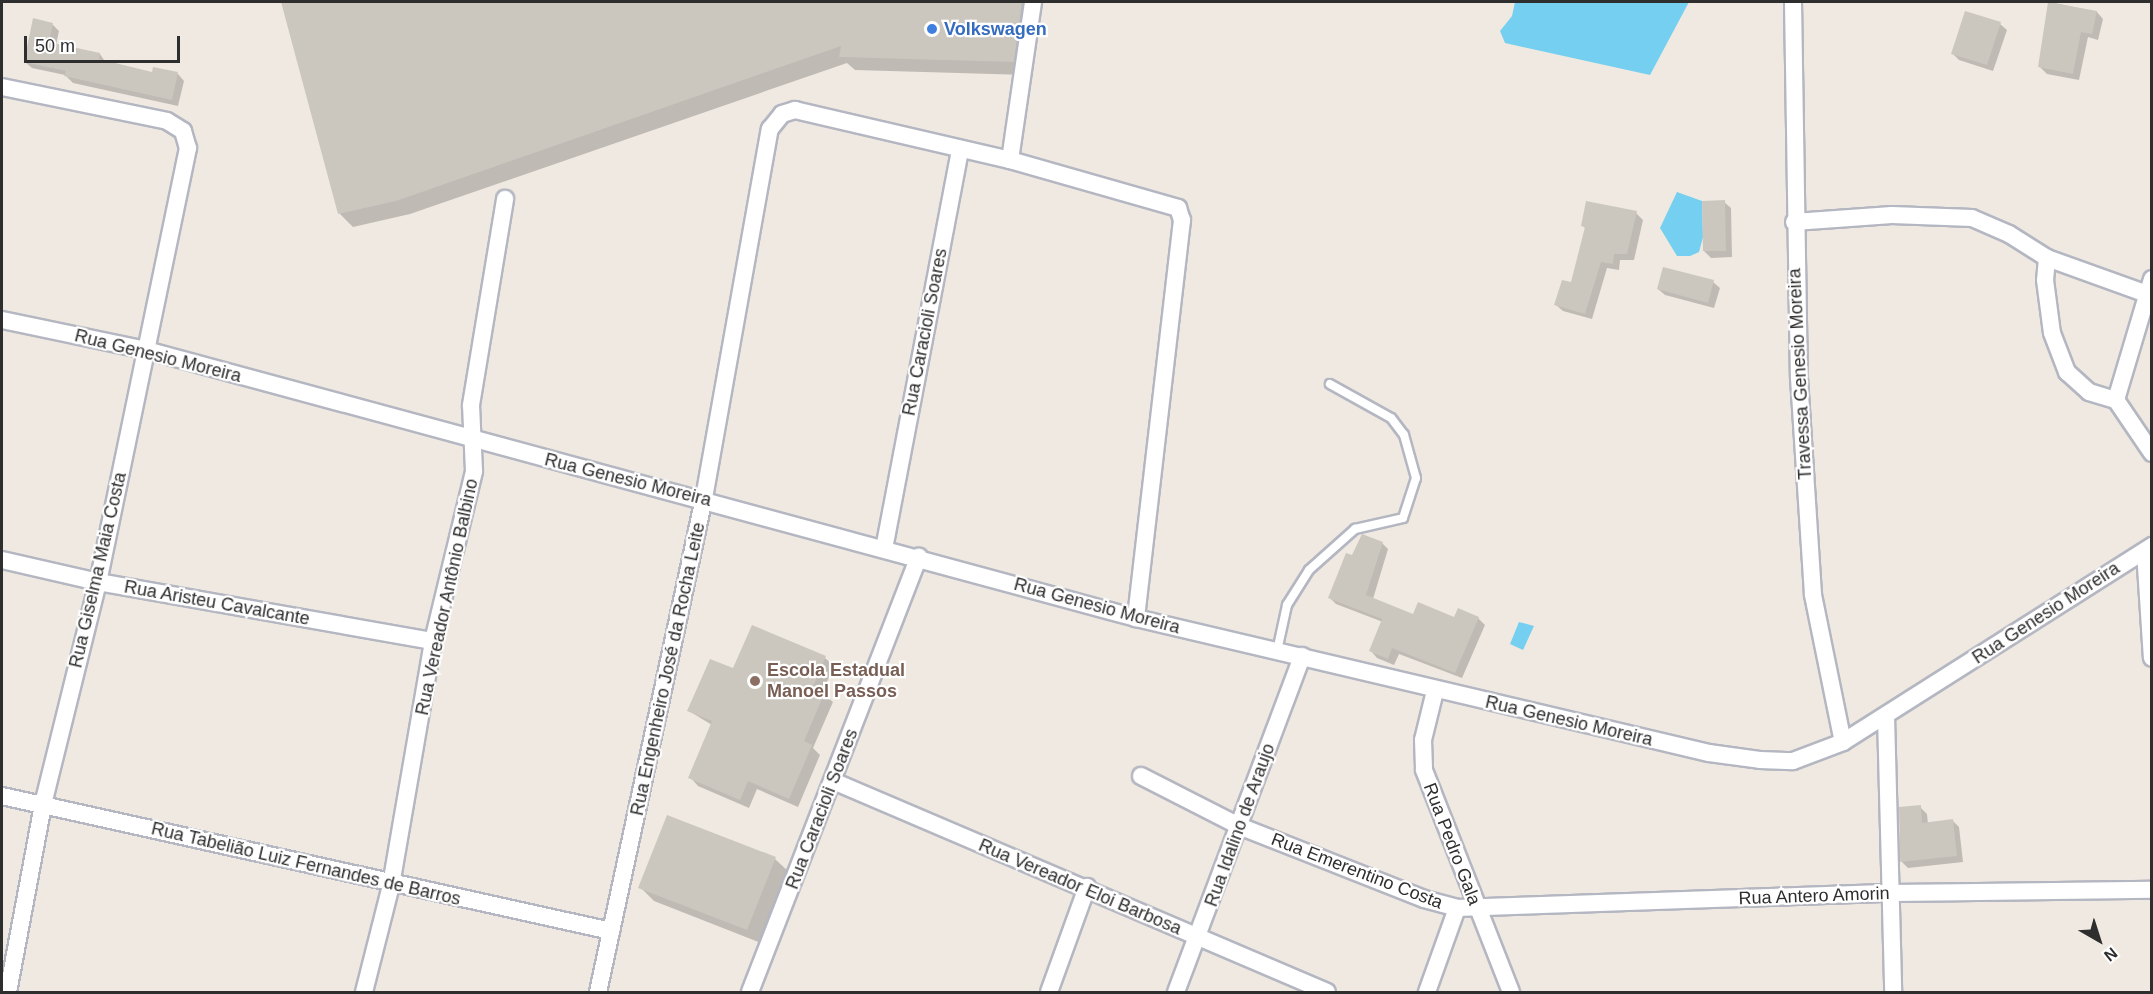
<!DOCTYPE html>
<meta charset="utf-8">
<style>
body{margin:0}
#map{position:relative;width:2153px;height:994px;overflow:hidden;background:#efe9e1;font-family:Helvetica,sans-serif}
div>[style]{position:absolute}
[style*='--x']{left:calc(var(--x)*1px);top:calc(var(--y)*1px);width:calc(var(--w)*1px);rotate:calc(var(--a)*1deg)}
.water>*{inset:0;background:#75cff0}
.shadow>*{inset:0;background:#0003}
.building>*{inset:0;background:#cbc7bf}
.roads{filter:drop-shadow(2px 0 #b4b7c1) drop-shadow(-2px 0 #b4b7c1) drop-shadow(0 2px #b4b7c1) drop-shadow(0 -2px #b4b7c1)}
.service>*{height:8px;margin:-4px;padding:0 4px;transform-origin:4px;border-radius:4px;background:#fff}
.minor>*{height:16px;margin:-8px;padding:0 8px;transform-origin:8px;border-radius:8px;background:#fff}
.dots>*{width:16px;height:16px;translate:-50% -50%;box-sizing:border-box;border:3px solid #fff;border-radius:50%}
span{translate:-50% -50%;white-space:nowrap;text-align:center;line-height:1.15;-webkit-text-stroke:4.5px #fff;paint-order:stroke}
.shop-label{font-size:18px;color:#366cbe;font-weight:700}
.left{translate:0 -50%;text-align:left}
.street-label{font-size:18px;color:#2e2e2e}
.education-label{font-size:18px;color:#785e54;font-weight:700}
.frame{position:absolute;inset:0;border:3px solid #2e2e2e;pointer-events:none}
.north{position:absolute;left:2069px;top:910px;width:60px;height:60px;-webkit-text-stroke:4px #fff;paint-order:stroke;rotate:141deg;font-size:16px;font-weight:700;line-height:24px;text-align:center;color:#2e2e2e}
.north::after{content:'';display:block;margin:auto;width:21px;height:27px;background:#2e2e2e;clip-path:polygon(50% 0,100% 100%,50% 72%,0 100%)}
.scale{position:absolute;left:24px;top:36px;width:156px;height:27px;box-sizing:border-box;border:3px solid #2e2e2e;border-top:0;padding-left:8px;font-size:18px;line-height:21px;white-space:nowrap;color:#2e2e2e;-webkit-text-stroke:4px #fff;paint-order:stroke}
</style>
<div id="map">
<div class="water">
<i style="clip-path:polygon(1515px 2px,1689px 2px,1650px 75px,1505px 43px,1500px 31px,1512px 16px)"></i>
<i style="clip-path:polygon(1677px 192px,1702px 201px,1703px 237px,1699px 252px,1690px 256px,1677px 256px,1660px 228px)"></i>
<i style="clip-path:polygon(1519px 622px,1534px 626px,1523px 650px,1510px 644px)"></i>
</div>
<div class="shadow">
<i style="clip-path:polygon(282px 2px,1036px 2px,1027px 75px,855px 70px,847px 63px,410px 214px,353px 227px,340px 214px)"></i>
<i style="clip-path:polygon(2050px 2px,2097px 12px,2103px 19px,2098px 40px,2088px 37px,2079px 80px,2047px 74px,2040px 67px)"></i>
<i style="clip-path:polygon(52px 24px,59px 31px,56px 45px,100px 54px,106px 63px,153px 74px,154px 69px,178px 74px,184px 81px,178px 106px,73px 83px,65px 75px,32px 68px,25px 62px)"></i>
<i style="clip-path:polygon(2000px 24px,2007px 30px,1993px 71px,1959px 60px,1953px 54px)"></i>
<i style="clip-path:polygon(1724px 202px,1731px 208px,1732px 257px,1711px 258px,1704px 251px)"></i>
<i style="clip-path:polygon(1636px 213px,1643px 220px,1634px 260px,1620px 260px,1619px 270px,1607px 268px,1592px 319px,1563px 311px,1556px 305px,1572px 284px,1586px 229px,1582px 225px)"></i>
<i style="clip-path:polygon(1713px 282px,1720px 288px,1714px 308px,1665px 295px,1658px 289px)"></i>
<i style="clip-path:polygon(1382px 543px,1388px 549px,1373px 599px,1414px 616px,1478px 618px,1485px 625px,1462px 678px,1399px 654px,1394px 665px,1377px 658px,1371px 651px,1383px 622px,1336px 604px,1330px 598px,1353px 557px)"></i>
<i style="clip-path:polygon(825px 658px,834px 666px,822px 693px,833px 702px,813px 748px,820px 755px,798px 807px,757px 789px,749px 808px,698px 786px,690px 777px,712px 725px,689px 711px,734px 670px)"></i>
<i style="clip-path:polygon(1920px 807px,1927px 814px,1928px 824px,1953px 821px,1959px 827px,1963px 862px,1908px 868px,1902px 862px)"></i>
<i style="clip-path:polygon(775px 859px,789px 872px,761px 943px,654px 901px,640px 887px)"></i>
</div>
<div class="building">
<i style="clip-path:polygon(281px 2px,1022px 2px,1014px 62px,839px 57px,841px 46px,396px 201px,338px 214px)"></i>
<i style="clip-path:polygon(2048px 2px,2097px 11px,2092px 34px,2081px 32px,2073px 74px,2038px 67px)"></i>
<i style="clip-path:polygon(1965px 11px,2001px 22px,1987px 65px,1951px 54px)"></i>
<i style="clip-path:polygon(33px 18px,53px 23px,49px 42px,100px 53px,99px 59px,152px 72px,153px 67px,178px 72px,172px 100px,64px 76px,66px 71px,24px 62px)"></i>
<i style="clip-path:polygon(1725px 200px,1726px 251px,1703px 251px,1702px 201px)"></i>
<i style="clip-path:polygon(1586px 201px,1637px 211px,1627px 254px,1614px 254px,1613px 264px,1601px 262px,1585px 314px,1554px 305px,1562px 280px,1571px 282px,1585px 227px,1581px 226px)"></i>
<i style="clip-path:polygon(1663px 267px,1714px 280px,1708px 303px,1657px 289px)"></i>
<i style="clip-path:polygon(1362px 534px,1383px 542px,1366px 595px,1413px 614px,1418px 602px,1454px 617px,1458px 608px,1479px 617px,1455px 673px,1392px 648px,1388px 659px,1369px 651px,1382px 619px,1328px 598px,1346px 553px,1352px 555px)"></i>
<i style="clip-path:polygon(752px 625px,826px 656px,813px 687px,825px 692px,804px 741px,812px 745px,789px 799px,748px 781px,740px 800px,688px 778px,712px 721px,687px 711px,710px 659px,733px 668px)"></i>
<i style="clip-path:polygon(1921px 805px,1922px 823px,1953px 819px,1957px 856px,1900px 862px,1899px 807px)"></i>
<i style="clip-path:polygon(667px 815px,776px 857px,747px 930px,638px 888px)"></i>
</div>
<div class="roads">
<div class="service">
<i style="--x:1277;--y:651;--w:47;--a:-77.7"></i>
<i style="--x:1287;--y:605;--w:41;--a:-57.8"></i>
<i style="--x:1309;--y:570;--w:62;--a:-41.7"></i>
<i style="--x:1355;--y:529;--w:49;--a:-12.9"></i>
<i style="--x:1403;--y:518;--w:42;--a:-72"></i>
<i style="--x:1416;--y:478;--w:45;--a:-105.6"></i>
<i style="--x:1404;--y:435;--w:21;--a:-127"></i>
<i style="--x:1391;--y:418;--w:70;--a:-150.9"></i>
</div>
<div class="minor">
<i style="--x:1793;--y:2;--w:376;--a:89.1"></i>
<i style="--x:1799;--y:378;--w:217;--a:86.3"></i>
<i style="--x:1813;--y:595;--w:150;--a:78.5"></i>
<i style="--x:2;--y:87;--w:168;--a:11.6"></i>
<i style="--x:167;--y:121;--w:19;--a:32"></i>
<i style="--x:183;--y:131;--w:18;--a:74"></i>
<i style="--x:188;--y:148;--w:443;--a:101.7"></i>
<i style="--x:98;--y:582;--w:230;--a:103.9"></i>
<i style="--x:43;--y:805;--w:190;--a:100.6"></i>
<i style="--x:1010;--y:160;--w:160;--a:-81.7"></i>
<i style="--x:1794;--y:222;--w:98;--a:-4.1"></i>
<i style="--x:1892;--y:215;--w:80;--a:2.1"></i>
<i style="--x:1972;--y:218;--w:40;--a:23.4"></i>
<i style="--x:2009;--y:234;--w:45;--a:32.3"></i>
<i style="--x:2047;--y:258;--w:103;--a:19.8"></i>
<i style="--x:2047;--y:258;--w:22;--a:95"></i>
<i style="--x:2045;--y:280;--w:53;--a:82.5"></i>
<i style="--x:2052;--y:333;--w:42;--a:69"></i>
<i style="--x:2067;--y:372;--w:30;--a:42"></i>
<i style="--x:2089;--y:392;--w:28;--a:17"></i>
<i style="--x:2152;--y:279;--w:126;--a:106.6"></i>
<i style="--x:2116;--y:400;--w:64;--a:55.8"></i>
<i style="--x:2;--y:320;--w:147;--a:11.8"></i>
<i style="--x:146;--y:350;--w:1026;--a:15.15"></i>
<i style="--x:1136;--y:618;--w:589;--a:13.26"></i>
<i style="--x:1709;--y:753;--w:51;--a:7.8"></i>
<i style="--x:1760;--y:760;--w:33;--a:2"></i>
<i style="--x:1793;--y:761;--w:53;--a:-20.8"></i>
<i style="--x:1843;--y:742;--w:366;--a:-32.4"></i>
<i style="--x:884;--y:549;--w:407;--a:-79.2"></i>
<i style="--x:2145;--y:551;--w:107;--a:86.3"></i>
<i style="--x:2;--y:560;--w:98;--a:12.9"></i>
<i style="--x:98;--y:582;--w:340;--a:10"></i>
<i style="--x:1435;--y:691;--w:50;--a:103.8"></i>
<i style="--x:1423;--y:740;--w:30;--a:88"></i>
<i style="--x:1424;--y:770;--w:238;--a:68.6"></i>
<i style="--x:1886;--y:716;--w:276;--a:88.5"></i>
<i style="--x:1141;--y:776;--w:110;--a:27"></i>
<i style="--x:1239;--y:826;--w:199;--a:21.5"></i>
<i style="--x:1424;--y:899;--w:34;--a:15"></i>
<i style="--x:1457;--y:908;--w:434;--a:-2"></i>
<i style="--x:1891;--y:893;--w:261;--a:-0.7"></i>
<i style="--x:833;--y:781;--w:537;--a:23.13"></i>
<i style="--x:2;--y:796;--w:624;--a:12.5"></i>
<i style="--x:364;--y:992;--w:110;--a:-75.8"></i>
<i style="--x:391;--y:885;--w:248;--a:-80.2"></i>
<i style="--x:433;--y:641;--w:175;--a:-76.4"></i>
<i style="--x:474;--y:471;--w:66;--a:-92.6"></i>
<i style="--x:471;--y:405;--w:209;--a:-80.6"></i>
<i style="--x:598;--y:992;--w:505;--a:-77.89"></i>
<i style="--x:704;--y:498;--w:375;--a:-79.9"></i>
<i style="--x:770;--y:129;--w:19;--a:-51"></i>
<i style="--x:782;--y:114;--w:14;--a:-17"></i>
<i style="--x:795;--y:110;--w:221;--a:13.1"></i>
<i style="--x:1010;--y:160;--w:175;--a:15.9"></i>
<i style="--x:1178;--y:208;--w:13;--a:72"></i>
<i style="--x:1182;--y:220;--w:401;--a:96.6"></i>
<i style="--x:750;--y:992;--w:467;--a:-68.8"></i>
<i style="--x:1049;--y:992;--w:112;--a:-70.1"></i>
<i style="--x:1176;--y:992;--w:359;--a:-69.4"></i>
<i style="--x:1427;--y:992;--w:89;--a:-70.3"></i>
</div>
</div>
<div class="dots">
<i style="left:932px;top:29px;background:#3f7fe0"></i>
<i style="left:755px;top:681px;background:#8d6e63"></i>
</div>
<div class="shop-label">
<span class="left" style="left:944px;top:29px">Volkswagen</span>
</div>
<div class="street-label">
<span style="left:925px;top:332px;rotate:-79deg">Rua Caracioli Soares</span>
<span style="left:158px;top:356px;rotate:14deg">Rua Genesio Moreira</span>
<span style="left:1800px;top:374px;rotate:-93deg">Travessa Genesio Moreira</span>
<span style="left:628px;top:480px;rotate:14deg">Rua Genesio Moreira</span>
<span style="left:98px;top:570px;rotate:-77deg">Rua Giselma Maia Costa</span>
<span style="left:447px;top:597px;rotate:-78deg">Rua Vereador Antônio Balbino</span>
<span style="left:217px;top:603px;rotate:10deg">Rua Aristeu Cavalcante</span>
<span style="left:1097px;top:606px;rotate:15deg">Rua Genesio Moreira</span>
<span style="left:2046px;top:613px;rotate:-33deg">Rua Genesio Moreira</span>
<span style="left:668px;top:669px;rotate:-78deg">Rua Engenheiro José da Rocha Leite</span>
<span style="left:1569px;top:721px;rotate:13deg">Rua Genesio Moreira</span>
<span style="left:822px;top:809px;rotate:-69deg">Rua Caracioli Soares</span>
<span style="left:1240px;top:825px;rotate:-70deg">Rua Idalino de Araujo</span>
<span style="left:1452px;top:844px;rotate:69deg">Rua Pedro Gala</span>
<span style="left:306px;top:864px;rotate:13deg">Rua Tabelião Luiz Fernandes de Barros</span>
<span style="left:1357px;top:871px;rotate:21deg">Rua Emerentino Costa</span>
<span style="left:1080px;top:887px;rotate:23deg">Rua Vereador Eloi Barbosa</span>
<span style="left:1814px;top:896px;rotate:-2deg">Rua Antero Amorin</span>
</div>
<div class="education-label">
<span class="left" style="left:767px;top:681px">Escola Estadual<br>Manoel Passos</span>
</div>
<div class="frame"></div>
<div class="north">N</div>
<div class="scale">50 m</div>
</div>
